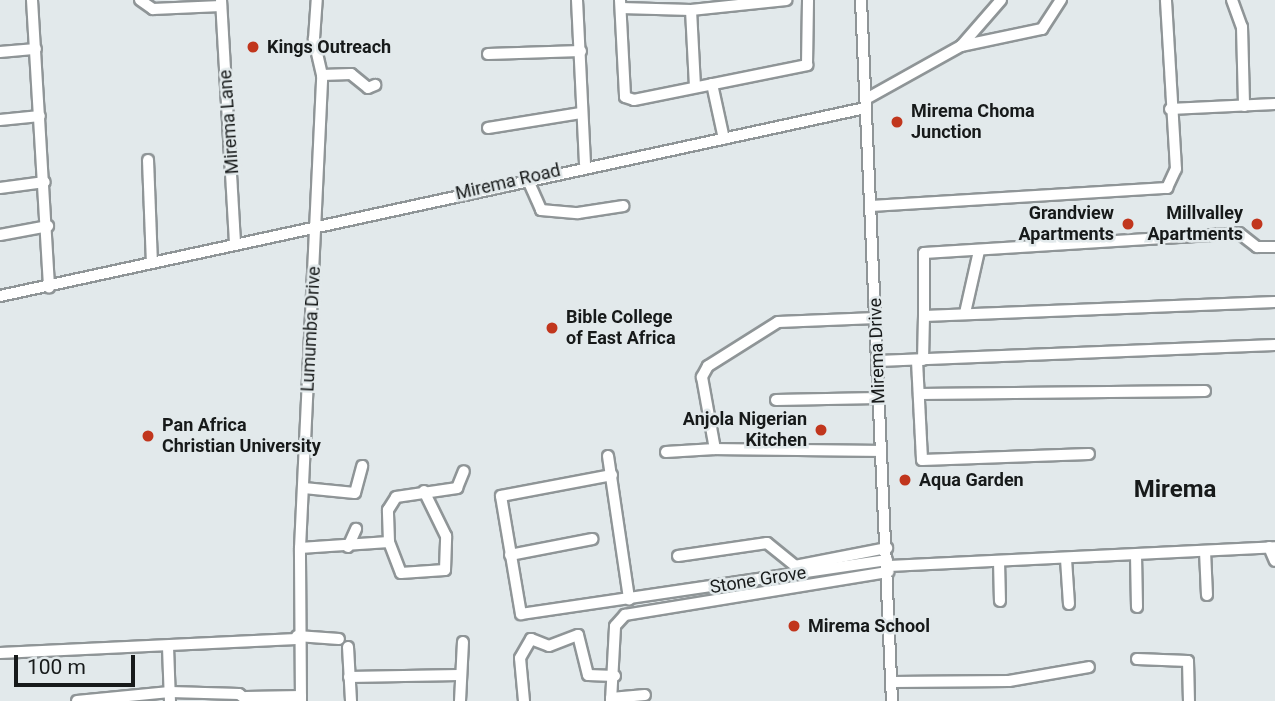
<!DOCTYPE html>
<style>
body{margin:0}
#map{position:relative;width:1275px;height:701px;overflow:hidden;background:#e2e9eb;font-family:Roboto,sans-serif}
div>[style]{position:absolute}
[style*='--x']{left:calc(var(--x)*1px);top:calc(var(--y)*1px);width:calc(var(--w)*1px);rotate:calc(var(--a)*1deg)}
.roads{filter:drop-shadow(2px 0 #8f9597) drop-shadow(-2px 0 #8f9597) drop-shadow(0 2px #8f9597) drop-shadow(0 -2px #8f9597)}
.minor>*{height:10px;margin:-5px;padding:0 5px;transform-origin:5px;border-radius:5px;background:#fff}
.dots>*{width:19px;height:19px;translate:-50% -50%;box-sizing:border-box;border:4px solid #e2e9eb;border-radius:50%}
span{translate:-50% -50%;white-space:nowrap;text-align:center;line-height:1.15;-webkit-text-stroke:5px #e2e9eb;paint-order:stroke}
.poi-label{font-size:18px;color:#171a1a;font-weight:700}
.left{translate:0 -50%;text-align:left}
.right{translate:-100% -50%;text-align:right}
.street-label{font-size:18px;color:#171a1a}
.district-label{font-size:24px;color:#171a1a;font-weight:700}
.scale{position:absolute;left:14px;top:655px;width:121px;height:32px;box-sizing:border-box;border:4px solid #171a1a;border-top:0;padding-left:9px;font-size:21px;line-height:24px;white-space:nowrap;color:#171a1a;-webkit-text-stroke:5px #e2e9eb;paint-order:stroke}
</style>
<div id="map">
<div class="roads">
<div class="minor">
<i style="--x:32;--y:0;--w:288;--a:86.6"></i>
<i style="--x:140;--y:0;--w:16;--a:35"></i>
<i style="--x:153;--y:9;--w:68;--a:-2.5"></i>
<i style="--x:221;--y:0;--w:244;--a:86.7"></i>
<i style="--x:577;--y:0;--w:164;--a:87.2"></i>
<i style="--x:620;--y:0;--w:97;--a:87"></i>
<i style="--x:625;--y:97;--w:9;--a:18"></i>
<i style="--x:634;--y:100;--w:177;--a:-11.4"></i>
<i style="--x:807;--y:65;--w:65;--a:-89.1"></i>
<i style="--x:861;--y:0;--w:702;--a:87.47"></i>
<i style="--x:1232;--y:0;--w:29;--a:70"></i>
<i style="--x:1242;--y:27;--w:79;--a:88.5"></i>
<i style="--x:621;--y:8;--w:70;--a:1.6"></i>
<i style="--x:691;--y:10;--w:96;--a:-6"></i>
<i style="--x:691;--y:10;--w:76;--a:87"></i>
<i style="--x:961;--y:46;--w:83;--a:-11.9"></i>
<i style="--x:1042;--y:29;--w:35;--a:-57"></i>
<i style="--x:0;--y:52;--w:36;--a:-5"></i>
<i style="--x:488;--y:54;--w:93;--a:-1.8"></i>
<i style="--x:322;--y:75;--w:29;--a:-2"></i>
<i style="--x:351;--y:74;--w:22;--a:39"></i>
<i style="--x:368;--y:88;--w:8;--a:-23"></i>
<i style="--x:712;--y:84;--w:56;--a:77.7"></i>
<i style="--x:866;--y:99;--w:109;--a:-29.2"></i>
<i style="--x:961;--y:46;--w:61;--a:-49"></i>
<i style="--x:1170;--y:109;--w:105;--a:-2.7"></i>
<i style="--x:0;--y:120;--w:40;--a:-5.7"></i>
<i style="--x:488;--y:128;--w:94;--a:-9.2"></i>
<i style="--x:148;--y:160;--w:103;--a:87.8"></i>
<i style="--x:527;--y:178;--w:35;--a:66"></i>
<i style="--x:541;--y:210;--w:37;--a:5"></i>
<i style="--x:578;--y:213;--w:46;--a:-8.8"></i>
<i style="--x:0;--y:188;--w:45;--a:-7.6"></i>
<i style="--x:871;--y:206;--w:297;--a:-3.5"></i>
<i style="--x:1167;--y:188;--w:21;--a:-65"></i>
<i style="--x:1176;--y:169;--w:169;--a:-93.4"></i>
<i style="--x:0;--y:235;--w:49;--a:-10.6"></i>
<i style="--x:0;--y:296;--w:885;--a:-12.26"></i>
<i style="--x:965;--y:313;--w:64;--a:-77.3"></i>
<i style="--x:924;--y:316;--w:63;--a:-90"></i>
<i style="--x:924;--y:253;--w:316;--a:-3.6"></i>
<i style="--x:1239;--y:233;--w:23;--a:38"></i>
<i style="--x:1257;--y:247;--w:18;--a:0"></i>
<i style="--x:876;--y:318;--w:98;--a:177.7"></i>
<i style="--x:778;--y:322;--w:83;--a:147.8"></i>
<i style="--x:708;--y:366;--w:13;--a:119"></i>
<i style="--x:702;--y:377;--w:73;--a:79.8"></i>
<i style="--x:715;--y:449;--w:165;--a:0.7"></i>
<i style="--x:923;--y:360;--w:44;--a:-88.7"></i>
<i style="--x:924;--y:316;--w:351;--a:-2.3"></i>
<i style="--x:878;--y:361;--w:397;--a:-2.3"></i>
<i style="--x:917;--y:361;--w:99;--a:87.1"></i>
<i style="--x:922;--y:460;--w:167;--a:-2.1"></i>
<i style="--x:919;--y:394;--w:286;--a:-0.6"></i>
<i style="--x:776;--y:400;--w:102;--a:-1.1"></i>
<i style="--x:666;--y:452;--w:49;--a:-3.5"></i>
<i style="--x:608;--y:456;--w:145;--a:81.6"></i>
<i style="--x:612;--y:475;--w:113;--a:169.3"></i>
<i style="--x:501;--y:496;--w:120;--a:80.4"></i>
<i style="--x:521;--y:614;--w:370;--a:-8.4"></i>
<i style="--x:304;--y:488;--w:51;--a:5.6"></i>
<i style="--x:355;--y:493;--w:28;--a:-75"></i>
<i style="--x:389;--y:542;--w:33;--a:69"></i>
<i style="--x:401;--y:573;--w:44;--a:-3.9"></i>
<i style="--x:445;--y:570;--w:34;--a:-88"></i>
<i style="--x:446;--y:536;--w:50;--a:-116.1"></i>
<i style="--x:348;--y:547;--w:20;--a:-66"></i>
<i style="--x:1269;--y:547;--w:15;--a:67"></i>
<i style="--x:300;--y:548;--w:89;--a:-3.9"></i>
<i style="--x:389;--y:542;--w:32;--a:-92"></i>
<i style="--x:388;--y:510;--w:15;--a:-58"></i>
<i style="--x:396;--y:497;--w:62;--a:-8.4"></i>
<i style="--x:457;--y:488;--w:18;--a:-68"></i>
<i style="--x:1205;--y:551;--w:44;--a:87.4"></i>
<i style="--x:510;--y:555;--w:84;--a:-11"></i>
<i style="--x:1136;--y:555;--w:52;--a:88.9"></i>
<i style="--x:678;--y:556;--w:90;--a:-8.3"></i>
<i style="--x:767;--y:543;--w:36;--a:39"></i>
<i style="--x:795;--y:566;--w:94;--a:-11.1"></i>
<i style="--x:1066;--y:559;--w:45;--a:86.2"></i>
<i style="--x:999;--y:561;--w:40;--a:88.6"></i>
<i style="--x:889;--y:566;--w:386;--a:-2.8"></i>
<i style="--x:297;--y:636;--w:42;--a:4.1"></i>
<i style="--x:168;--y:647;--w:54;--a:87.9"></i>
<i style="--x:348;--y:647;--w:54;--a:86.8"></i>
<i style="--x:0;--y:653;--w:297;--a:-2.7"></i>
<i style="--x:1137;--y:659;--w:51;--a:2.2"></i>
<i style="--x:1188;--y:661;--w:40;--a:88.6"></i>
<i style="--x:349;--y:677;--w:110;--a:-1"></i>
<i style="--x:893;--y:682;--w:116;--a:-0.5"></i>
<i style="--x:1009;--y:681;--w:81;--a:-9.9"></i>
<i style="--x:246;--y:697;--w:55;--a:-1"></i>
<i style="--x:611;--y:698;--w:34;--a:-5"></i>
<i style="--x:77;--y:701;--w:93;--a:-5.5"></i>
<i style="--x:170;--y:692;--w:69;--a:1.7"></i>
<i style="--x:239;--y:694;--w:11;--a:38"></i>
<i style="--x:301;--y:701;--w:153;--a:-90.4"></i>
<i style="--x:300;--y:548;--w:474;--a:-87.3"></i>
<i style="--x:322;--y:75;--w:37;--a:-103"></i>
<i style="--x:314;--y:39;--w:39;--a:-86"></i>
<i style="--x:460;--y:701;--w:59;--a:-87.1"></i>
<i style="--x:524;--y:701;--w:43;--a:-95.3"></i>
<i style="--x:520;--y:658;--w:22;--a:-60"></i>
<i style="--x:531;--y:639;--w:19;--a:21"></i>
<i style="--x:549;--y:646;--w:31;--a:-21"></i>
<i style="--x:578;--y:635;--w:41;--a:76"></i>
<i style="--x:588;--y:675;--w:27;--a:2"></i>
<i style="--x:611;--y:701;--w:75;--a:-86.9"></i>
<i style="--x:615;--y:626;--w:15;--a:-48"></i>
<i style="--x:625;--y:615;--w:267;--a:-9.3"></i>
</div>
</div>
<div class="dots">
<i style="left:253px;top:47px;background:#c1361d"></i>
<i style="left:897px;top:122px;background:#c1361d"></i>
<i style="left:1128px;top:224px;background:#c1361d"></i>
<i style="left:1257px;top:224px;background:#c1361d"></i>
<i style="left:552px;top:328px;background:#c1361d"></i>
<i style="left:821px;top:430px;background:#c1361d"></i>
<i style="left:148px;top:436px;background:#c1361d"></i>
<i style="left:905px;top:480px;background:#c1361d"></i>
<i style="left:794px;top:626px;background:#c1361d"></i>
</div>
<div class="poi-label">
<span class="left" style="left:267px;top:47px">Kings Outreach</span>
<span class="left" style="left:911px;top:122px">Mirema Choma<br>Junction</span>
<span class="right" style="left:1114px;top:224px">Grandview<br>Apartments</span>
<span class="right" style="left:1243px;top:224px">Millvalley<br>Apartments</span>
<span class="left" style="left:566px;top:328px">Bible College<br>of East Africa</span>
<span class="right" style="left:807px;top:430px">Anjola Nigerian<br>Kitchen</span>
<span class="left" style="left:162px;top:436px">Pan Africa<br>Christian University</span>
<span class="left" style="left:919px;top:480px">Aqua Garden</span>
<span class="left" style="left:808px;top:626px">Mirema School</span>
</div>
<div class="street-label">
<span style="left:229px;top:122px;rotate:-94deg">Mirema Lane</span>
<span style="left:508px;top:182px;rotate:-13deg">Mirema Road</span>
<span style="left:311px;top:329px;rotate:-87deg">Lumumba Drive</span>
<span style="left:877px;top:351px;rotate:-92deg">Mirema Drive</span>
<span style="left:758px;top:580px;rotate:-9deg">Stone Grove</span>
</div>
<div class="district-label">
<span style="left:1175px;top:490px">Mirema</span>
</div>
<div class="scale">100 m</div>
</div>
